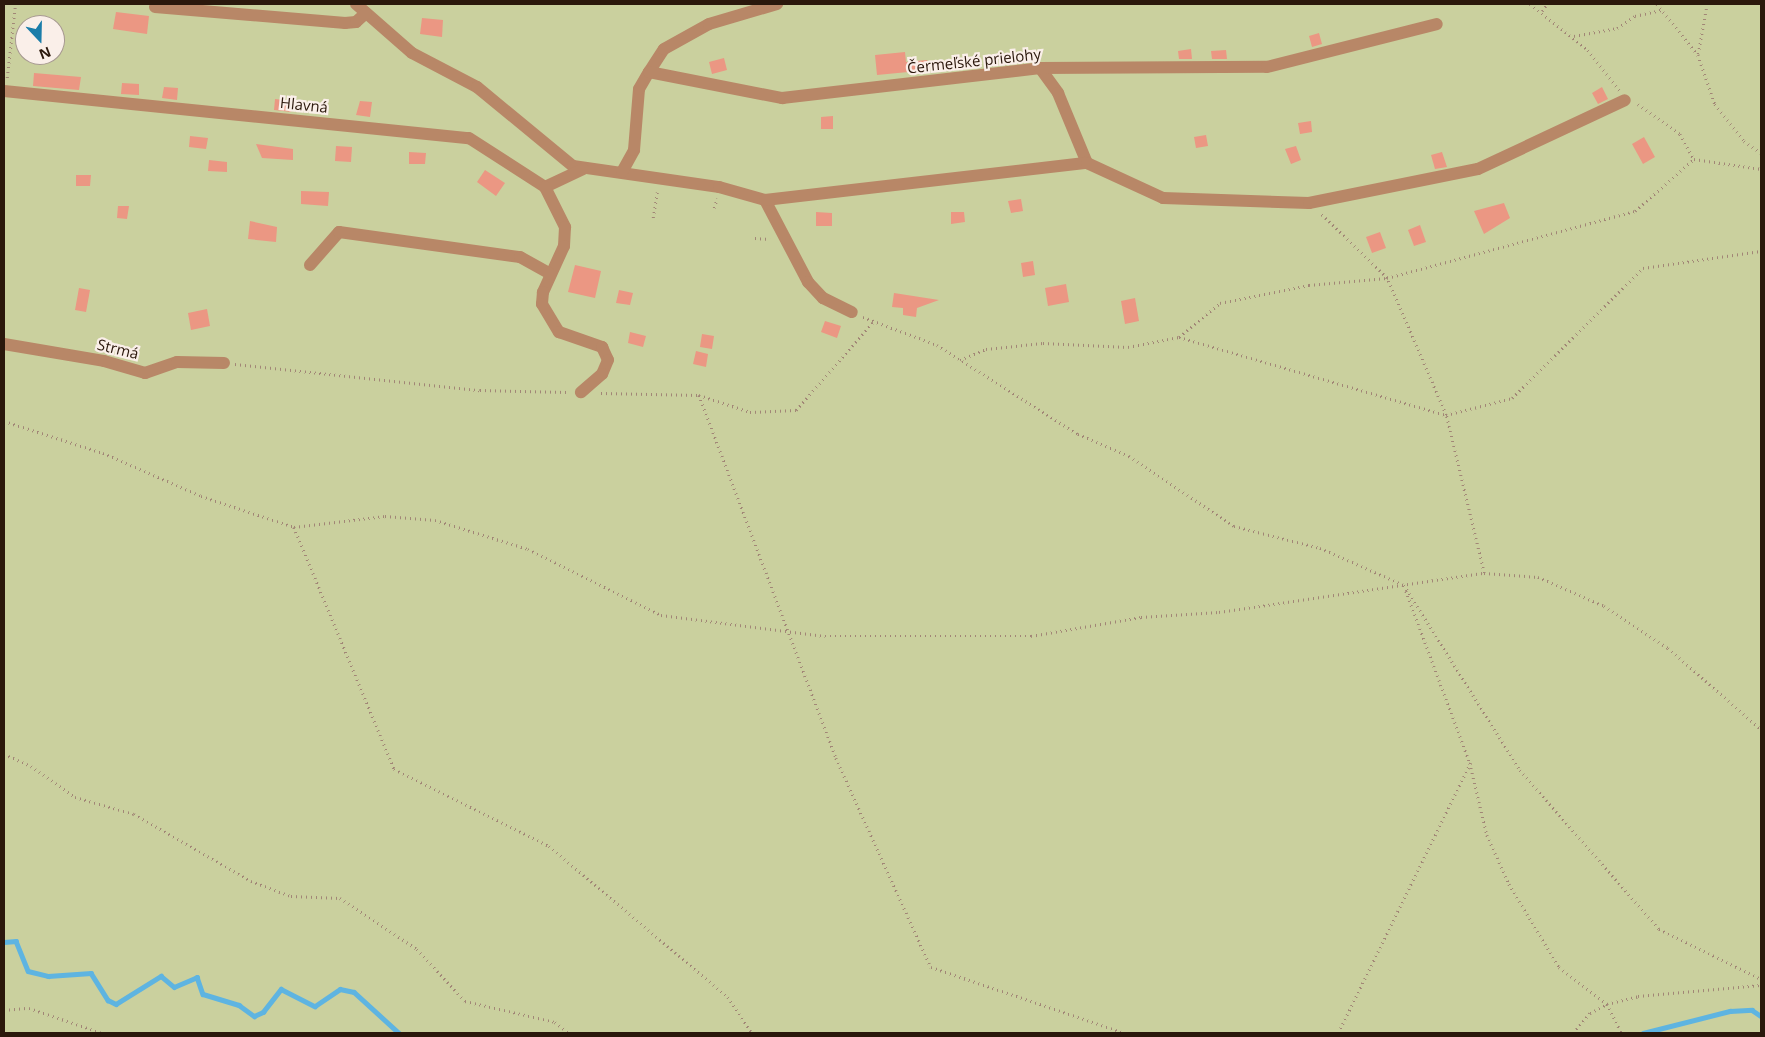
<!DOCTYPE html>
<meta charset="utf-8">
<style>
body{margin:0}
#map{position:relative;width:1765px;height:1037px;overflow:hidden;background:#fdddca;font-family:"Open Sans",sans-serif}
div>[style]{position:absolute}
[style*='--x']{left:calc(var(--x)*1px);top:calc(var(--y)*1px);width:calc(var(--w)*1px);rotate:calc(var(--a)*1deg)}
.green>*{inset:0;background:#cad09e}
.stream>*{height:4.5px;margin:-2.25px;padding:0 2.25px;transform-origin:2.25px;border-radius:2.25px;background:#5eb4e1}
.building>*{inset:0;background:#eb9783}
.path>*{height:2.5px;margin-top:-1.25px;transform-origin:0;background:repeating-linear-gradient(90deg,#a18676 0 1px,transparent 0 5px)}
.minor>*{height:12px;margin:-6px;padding:0 6px;transform-origin:6px;border-radius:6px;background:#b88767}
span{translate:-50% -50%;white-space:nowrap;text-align:center;line-height:1.15;-webkit-text-stroke:4.5px #faefe9;paint-order:stroke}
.street-label{font-size:15px;color:#2b180c}
.frame{position:absolute;inset:0;border:5px solid #2b180c;pointer-events:none}
.north{position:absolute;left:15px;top:15px;width:50px;height:50px;box-sizing:border-box;background:#faefe9;border:1px solid #a79991;border-radius:50%;rotate:159deg;font-size:14px;font-weight:700;line-height:20px;text-align:center;color:#2b180c}
.north::after{content:'';display:block;margin:auto;width:18px;height:22px;background:#1b7da9;clip-path:polygon(50% 0,100% 100%,50% 72%,0 100%)}
</style>
<div id="map">
<div class="green">
<i style="clip-path:polygon(evenodd,4px 4px,1761px 4px,1761px 1033px,4px 1033px,4px 4px,25px 25px,55px 25px,55px 55px,25px 55px,25px 25px)"></i>
</div>
<div class="stream">
<i style="--x:4;--y:942;--w:12;--a:-5"></i>
<i style="--x:16;--y:941;--w:32;--a:68"></i>
<i style="--x:28;--y:971;--w:21;--a:14"></i>
<i style="--x:48;--y:976;--w:43;--a:-4"></i>
<i style="--x:91;--y:973;--w:32;--a:58"></i>
<i style="--x:108;--y:1000;--w:9;--a:27"></i>
<i style="--x:116;--y:1004;--w:53;--a:-31.9"></i>
<i style="--x:161;--y:976;--w:17;--a:40"></i>
<i style="--x:174;--y:987;--w:25;--a:-23"></i>
<i style="--x:197;--y:977;--w:18;--a:71"></i>
<i style="--x:203;--y:994;--w:38;--a:17"></i>
<i style="--x:239;--y:1005;--w:19;--a:36"></i>
<i style="--x:254;--y:1016;--w:10;--a:-24"></i>
<i style="--x:263;--y:1012;--w:29;--a:-52"></i>
<i style="--x:281;--y:989;--w:38;--a:27"></i>
<i style="--x:315;--y:1006;--w:30;--a:-34"></i>
<i style="--x:340;--y:989;--w:14;--a:12"></i>
<i style="--x:354;--y:992;--w:61;--a:42.3"></i>
<i style="--x:1643;--y:1033;--w:90;--a:-14.2"></i>
<i style="--x:1730;--y:1011;--w:22;--a:-3"></i>
<i style="--x:1752;--y:1010;--w:11;--a:34"></i>
</div>
<div class="building">
<i style="clip-path:polygon(116px 12px,149px 16px,147px 34px,113px 29px)"></i>
<i style="clip-path:polygon(422px 18px,443px 20px,442px 37px,420px 34px)"></i>
<i style="clip-path:polygon(1319px 33px,1322px 44px,1312px 47px,1309px 36px)"></i>
<i style="clip-path:polygon(1191px 49px,1192px 59px,1179px 59px,1178px 51px)"></i>
<i style="clip-path:polygon(1226px 50px,1227px 59px,1212px 59px,1211px 51px)"></i>
<i style="clip-path:polygon(905px 52px,906px 62px,927px 60px,929px 70px,877px 75px,875px 55px)"></i>
<i style="clip-path:polygon(724px 58px,727px 70px,712px 74px,709px 62px)"></i>
<i style="clip-path:polygon(34px 73px,81px 77px,79px 90px,33px 86px)"></i>
<i style="clip-path:polygon(122px 83px,139px 84px,139px 95px,121px 94px)"></i>
<i style="clip-path:polygon(164px 87px,178px 88px,177px 100px,162px 98px)"></i>
<i style="clip-path:polygon(1602px 87px,1608px 99px,1598px 104px,1592px 93px)"></i>
<i style="clip-path:polygon(275px 99px,292px 101px,291px 112px,274px 110px)"></i>
<i style="clip-path:polygon(360px 101px,372px 102px,370px 117px,356px 115px)"></i>
<i style="clip-path:polygon(833px 116px,833px 129px,821px 129px,821px 117px)"></i>
<i style="clip-path:polygon(1311px 121px,1312px 132px,1300px 134px,1298px 123px)"></i>
<i style="clip-path:polygon(1206px 135px,1208px 146px,1196px 148px,1194px 137px)"></i>
<i style="clip-path:polygon(190px 136px,208px 138px,206px 149px,189px 147px)"></i>
<i style="clip-path:polygon(1644px 137px,1655px 157px,1643px 164px,1632px 144px)"></i>
<i style="clip-path:polygon(256px 144px,293px 149px,293px 160px,262px 158px)"></i>
<i style="clip-path:polygon(336px 146px,352px 147px,351px 162px,335px 161px)"></i>
<i style="clip-path:polygon(1296px 146px,1301px 160px,1291px 164px,1285px 149px)"></i>
<i style="clip-path:polygon(409px 152px,426px 153px,425px 164px,409px 164px)"></i>
<i style="clip-path:polygon(1442px 152px,1447px 167px,1435px 169px,1431px 155px)"></i>
<i style="clip-path:polygon(209px 160px,227px 162px,227px 172px,208px 171px)"></i>
<i style="clip-path:polygon(485px 170px,505px 183px,496px 196px,477px 182px)"></i>
<i style="clip-path:polygon(76px 175px,91px 175px,90px 186px,76px 186px)"></i>
<i style="clip-path:polygon(301px 191px,329px 192px,328px 206px,301px 204px)"></i>
<i style="clip-path:polygon(1021px 199px,1023px 211px,1011px 213px,1008px 201px)"></i>
<i style="clip-path:polygon(1504px 203px,1510px 218px,1484px 234px,1474px 211px)"></i>
<i style="clip-path:polygon(118px 206px,129px 206px,127px 219px,117px 218px)"></i>
<i style="clip-path:polygon(816px 212px,832px 213px,832px 226px,816px 226px)"></i>
<i style="clip-path:polygon(951px 212px,964px 212px,965px 222px,951px 224px)"></i>
<i style="clip-path:polygon(250px 221px,277px 227px,276px 242px,248px 239px)"></i>
<i style="clip-path:polygon(1420px 225px,1426px 242px,1414px 246px,1408px 230px)"></i>
<i style="clip-path:polygon(1380px 232px,1386px 248px,1372px 253px,1366px 237px)"></i>
<i style="clip-path:polygon(1033px 261px,1035px 275px,1023px 277px,1021px 263px)"></i>
<i style="clip-path:polygon(575px 265px,601px 271px,595px 298px,568px 292px)"></i>
<i style="clip-path:polygon(1066px 284px,1069px 302px,1048px 306px,1045px 288px)"></i>
<i style="clip-path:polygon(79px 288px,90px 290px,86px 312px,75px 310px)"></i>
<i style="clip-path:polygon(619px 290px,633px 293px,630px 305px,616px 303px)"></i>
<i style="clip-path:polygon(894px 293px,939px 300px,917px 308px,916px 317px,903px 315px,903px 308px,892px 307px)"></i>
<i style="clip-path:polygon(1135px 298px,1139px 321px,1125px 324px,1121px 301px)"></i>
<i style="clip-path:polygon(207px 309px,210px 326px,191px 330px,188px 313px)"></i>
<i style="clip-path:polygon(825px 321px,841px 326px,837px 338px,821px 332px)"></i>
<i style="clip-path:polygon(630px 332px,646px 336px,643px 347px,628px 343px)"></i>
<i style="clip-path:polygon(702px 334px,714px 336px,712px 349px,700px 347px)"></i>
<i style="clip-path:polygon(696px 351px,708px 354px,706px 367px,693px 364px)"></i>
</div>
<div class="path">
<i style="--x:1530;--y:4;--w:74;--a:38.4"></i>
<i style="--x:1588;--y:50;--w:51;--a:52.2"></i>
<i style="--x:1657;--y:4;--w:65;--a:51.2"></i>
<i style="--x:1698;--y:55;--w:52;--a:70.9"></i>
<i style="--x:1715;--y:104;--w:47;--a:51.9"></i>
<i style="--x:1744;--y:141;--w:21;--a:35"></i>
<i style="--x:1542;--y:11;--w:9;--a:-54"></i>
<i style="--x:1574;--y:36;--w:44;--a:-10.5"></i>
<i style="--x:1617;--y:28;--w:22;--a:-34"></i>
<i style="--x:1635;--y:16;--w:28;--a:-13"></i>
<i style="--x:1698;--y:54;--w:51;--a:-79.8"></i>
<i style="--x:7;--y:78;--w:71;--a:-83.6"></i>
<i style="--x:1638;--y:104;--w:52;--a:35.5"></i>
<i style="--x:1680;--y:134;--w:29;--a:61"></i>
<i style="--x:714;--y:208;--w:10;--a:-73"></i>
<i style="--x:653;--y:218;--w:26;--a:-81"></i>
<i style="--x:755;--y:238;--w:15;--a:4"></i>
<i style="--x:863;--y:317;--w:79;--a:20.7"></i>
<i style="--x:937;--y:345;--w:167;--a:32.3"></i>
<i style="--x:1078;--y:434;--w:56;--a:23.3"></i>
<i style="--x:1129;--y:456;--w:126;--a:33.7"></i>
<i style="--x:1234;--y:526;--w:89;--a:14.3"></i>
<i style="--x:1320;--y:548;--w:92;--a:23.8"></i>
<i style="--x:1404;--y:585;--w:218;--a:57.9"></i>
<i style="--x:1520;--y:770;--w:211;--a:48.8"></i>
<i style="--x:1659;--y:929;--w:114;--a:26.1"></i>
<i style="--x:1179;--y:337;--w:278;--a:16.3"></i>
<i style="--x:1446;--y:415;--w:149;--a:-113.3"></i>
<i style="--x:1387;--y:278;--w:257;--a:-15.1"></i>
<i style="--x:1635;--y:211;--w:79;--a:-41.4"></i>
<i style="--x:1694;--y:159;--w:68;--a:8.5"></i>
<i style="--x:960;--y:360;--w:28;--a:-23"></i>
<i style="--x:986;--y:349;--w:57;--a:-6"></i>
<i style="--x:1043;--y:343;--w:85;--a:2.7"></i>
<i style="--x:1128;--y:347;--w:52;--a:-11.1"></i>
<i style="--x:1179;--y:337;--w:53;--a:-39.7"></i>
<i style="--x:1220;--y:303;--w:91;--a:-11.4"></i>
<i style="--x:1309;--y:285;--w:78;--a:-5.1"></i>
<i style="--x:1387;--y:278;--w:93;--a:-135.9"></i>
<i style="--x:235;--y:364;--w:246;--a:6.1"></i>
<i style="--x:480;--y:390;--w:88;--a:1.3"></i>
<i style="--x:601;--y:393;--w:98;--a:1.2"></i>
<i style="--x:699;--y:395;--w:388;--a:69.3"></i>
<i style="--x:836;--y:758;--w:230;--a:65.6"></i>
<i style="--x:931;--y:967;--w:205;--a:18.8"></i>
<i style="--x:699;--y:395;--w:54;--a:18.4"></i>
<i style="--x:750;--y:412;--w:46;--a:-2.5"></i>
<i style="--x:796;--y:410;--w:117;--a:-48.8"></i>
<i style="--x:4;--y:421;--w:104;--a:17.9"></i>
<i style="--x:103;--y:453;--w:107;--a:23.7"></i>
<i style="--x:201;--y:496;--w:98;--a:18.4"></i>
<i style="--x:294;--y:527;--w:92;--a:-6.9"></i>
<i style="--x:385;--y:516;--w:50;--a:4.6"></i>
<i style="--x:435;--y:520;--w:97;--a:17.3"></i>
<i style="--x:528;--y:549;--w:148;--a:26.4"></i>
<i style="--x:661;--y:615;--w:165;--a:7.3"></i>
<i style="--x:825;--y:636;--w:206;--a:0"></i>
<i style="--x:1031;--y:636;--w:112;--a:-9.8"></i>
<i style="--x:1141;--y:617;--w:78;--a:-3.7"></i>
<i style="--x:1219;--y:612;--w:268;--a:-8.4"></i>
<i style="--x:1484;--y:573;--w:54;--a:4.2"></i>
<i style="--x:1538;--y:577;--w:72;--a:23.7"></i>
<i style="--x:1604;--y:606;--w:77;--a:33.3"></i>
<i style="--x:1668;--y:648;--w:123;--a:41.1"></i>
<i style="--x:294;--y:527;--w:262;--a:67.5"></i>
<i style="--x:394;--y:769;--w:173;--a:26.4"></i>
<i style="--x:549;--y:846;--w:234;--a:40.2"></i>
<i style="--x:728;--y:997;--w:43;--a:56.3"></i>
<i style="--x:1484;--y:573;--w:163;--a:-103.5"></i>
<i style="--x:1446;--y:415;--w:68;--a:-14.4"></i>
<i style="--x:1512;--y:398;--w:185;--a:-44.8"></i>
<i style="--x:1643;--y:268;--w:119;--a:-8.2"></i>
<i style="--x:1406;--y:591;--w:184;--a:69.6"></i>
<i style="--x:1470;--y:763;--w:74;--a:76.7"></i>
<i style="--x:1487;--y:835;--w:54;--a:65.8"></i>
<i style="--x:1509;--y:884;--w:97;--a:58.9"></i>
<i style="--x:1559;--y:967;--w:61;--a:37.6"></i>
<i style="--x:1607;--y:1004;--w:33;--a:63"></i>
<i style="--x:4;--y:754;--w:30;--a:24"></i>
<i style="--x:31;--y:766;--w:54;--a:35.2"></i>
<i style="--x:75;--y:797;--w:61;--a:16.1"></i>
<i style="--x:134;--y:814;--w:135;--a:29.8"></i>
<i style="--x:251;--y:881;--w:43;--a:20.6"></i>
<i style="--x:291;--y:896;--w:49;--a:2.3"></i>
<i style="--x:340;--y:898;--w:92;--a:33.5"></i>
<i style="--x:417;--y:949;--w:71;--a:47.3"></i>
<i style="--x:465;--y:1001;--w:92;--a:13.1"></i>
<i style="--x:555;--y:1022;--w:18;--a:38"></i>
<i style="--x:4;--y:1010;--w:25;--a:-5"></i>
<i style="--x:29;--y:1008;--w:77;--a:18.9"></i>
<i style="--x:1338;--y:1033;--w:301;--a:-63.9"></i>
<i style="--x:1573;--y:1033;--w:26;--a:-50"></i>
<i style="--x:1590;--y:1013;--w:19;--a:-28"></i>
<i style="--x:1607;--y:1004;--w:32;--a:-14"></i>
<i style="--x:1638;--y:996;--w:123;--a:-5.1"></i>
</div>
<div class="minor">
<i style="--x:356;--y:4;--w:74;--a:41.2"></i>
<i style="--x:412;--y:53;--w:73;--a:27.6"></i>
<i style="--x:477;--y:87;--w:124;--a:39.5"></i>
<i style="--x:573;--y:166;--w:148;--a:8.2"></i>
<i style="--x:719;--y:187;--w:48;--a:15.8"></i>
<i style="--x:765;--y:200;--w:93;--a:62.3"></i>
<i style="--x:808;--y:282;--w:22;--a:47"></i>
<i style="--x:823;--y:298;--w:32;--a:26"></i>
<i style="--x:155;--y:7;--w:191;--a:4.8"></i>
<i style="--x:345;--y:23;--w:11;--a:-5"></i>
<i style="--x:356;--y:22;--w:13;--a:-42"></i>
<i style="--x:1040;--y:68;--w:31;--a:54"></i>
<i style="--x:1058;--y:93;--w:76;--a:67.5"></i>
<i style="--x:649;--y:72;--w:27;--a:-57"></i>
<i style="--x:664;--y:49;--w:51;--a:-29.1"></i>
<i style="--x:709;--y:24;--w:71;--a:-16.4"></i>
<i style="--x:4;--y:91;--w:467;--a:5.8"></i>
<i style="--x:469;--y:138;--w:90;--a:32.8"></i>
<i style="--x:545;--y:187;--w:42;--a:-25.3"></i>
<i style="--x:622;--y:172;--w:25;--a:-61"></i>
<i style="--x:634;--y:150;--w:61;--a:-85.3"></i>
<i style="--x:639;--y:89;--w:20;--a:-60"></i>
<i style="--x:649;--y:72;--w:136;--a:11.1"></i>
<i style="--x:782;--y:98;--w:260;--a:-6.6"></i>
<i style="--x:1040;--y:68;--w:227;--a:-0.3"></i>
<i style="--x:1267;--y:67;--w:175;--a:-14.2"></i>
<i style="--x:545;--y:187;--w:45;--a:63.4"></i>
<i style="--x:565;--y:227;--w:19;--a:93"></i>
<i style="--x:564;--y:246;--w:51;--a:114.5"></i>
<i style="--x:543;--y:292;--w:12;--a:95"></i>
<i style="--x:542;--y:304;--w:33;--a:59"></i>
<i style="--x:559;--y:332;--w:46;--a:19.2"></i>
<i style="--x:602;--y:347;--w:14;--a:65"></i>
<i style="--x:608;--y:360;--w:15;--a:113"></i>
<i style="--x:602;--y:374;--w:28;--a:139"></i>
<i style="--x:765;--y:200;--w:324;--a:-6.6"></i>
<i style="--x:1087;--y:163;--w:84;--a:24.7"></i>
<i style="--x:1163;--y:198;--w:146;--a:2"></i>
<i style="--x:1309;--y:203;--w:172;--a:-11.4"></i>
<i style="--x:1478;--y:169;--w:162;--a:-25.1"></i>
<i style="--x:310;--y:265;--w:44;--a:-48.7"></i>
<i style="--x:339;--y:232;--w:183;--a:7.9"></i>
<i style="--x:520;--y:257;--w:35;--a:29"></i>
<i style="--x:4;--y:344;--w:101;--a:9.6"></i>
<i style="--x:104;--y:361;--w:43;--a:16.3"></i>
<i style="--x:145;--y:373;--w:34;--a:-19"></i>
<i style="--x:177;--y:362;--w:47;--a:1.2"></i>
</div>
<div class="street-label">
<span style="left:974px;top:61px;rotate:-6deg">Čermeľské prielohy</span>
<span style="left:304px;top:105px;rotate:6deg">Hlavná</span>
<span style="left:118px;top:349px;rotate:14deg">Strmá</span>
</div>
<div class="frame"></div>
<div class="north">N</div>
</div>
